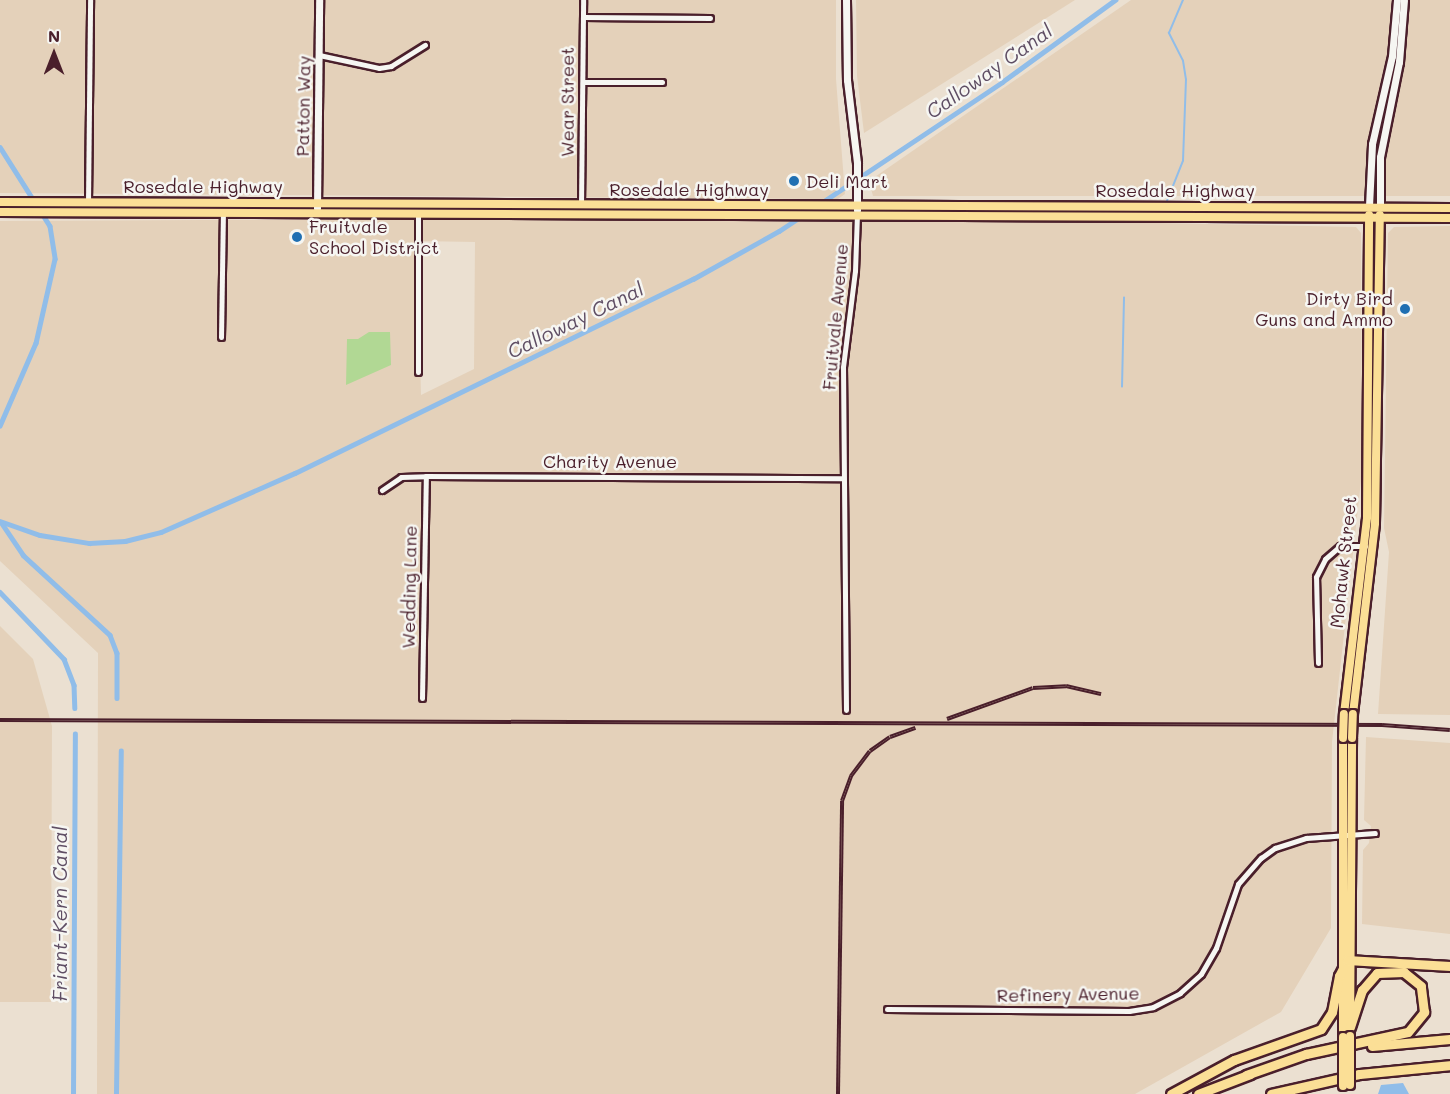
<!DOCTYPE html>
<style>
body{margin:0}
#map{position:relative;width:1450px;height:1094px;overflow:hidden;background:#ebe0d1;font-family:Mali,sans-serif}
div>[style]{position:absolute}
[style*='--x']{left:calc(var(--x)*1px);top:calc(var(--y)*1px);width:calc(var(--w)*1px);rotate:calc(var(--a)*1deg)}
.built>*{inset:0;background:#e4d1ba}
.green>*{inset:0;background:#b1d894}
.water>*{inset:0;background:#90bde9}
.stream>*{height:1.5px;margin:-0.75px;padding:0 0.75px;transform-origin:0.75px;border-radius:0.75px;background:#90bde9}
.canal>*{height:4.5px;margin:-2.25px;padding:0 2.25px;transform-origin:2.25px;border-radius:2.25px;background:#90bde9}
.roads{filter:drop-shadow(2px 0 #4a1f2b) drop-shadow(-2px 0 #4a1f2b) drop-shadow(0 2px #4a1f2b) drop-shadow(0 -2px #4a1f2b)}
.street>*{height:5px;margin:-2.5px;padding:0 2.5px;transform-origin:2.5px;border-radius:2.5px;background:#f6f6f2}
.secondary>*{height:7px;margin:-3.5px;padding:0 3.5px;transform-origin:3.5px;border-radius:3.5px;background:#f6f6f2}
.primary>*{height:8px;margin:-4px;padding:0 4px;transform-origin:4px;border-radius:4px;background:#fbdf96}
.highway>*{height:9px;margin:-4.5px;padding:0 4.5px;transform-origin:4.5px;border-radius:4.5px;background:#fbdf96}
.rail>*{height:4px;margin-top:-2px;transform-origin:0;background:repeating-linear-gradient(90deg,#f6f6f2 0 4.5px,#4a1f2b 0 9px);box-sizing:border-box;border-block:2px solid #4a1f2b}
.bridges{filter:drop-shadow(2px 0 #4a1f2b) drop-shadow(-2px 0 #4a1f2b) drop-shadow(0 2px #4a1f2b) drop-shadow(0 -2px #4a1f2b)}
.primary-bridge>*{height:8px;margin:-4px;padding:0 4px;transform-origin:4px;border-radius:4px;background:#fbdf96}
.dots>*{width:16px;height:16px;translate:-50% -50%;box-sizing:border-box;border:3px solid #f6f6f2;border-radius:50%}
span{translate:-50% -50%;white-space:nowrap;text-align:center;line-height:1.15;-webkit-text-stroke:5px #f6f6f2;paint-order:stroke}
.street-label{font-size:18px;color:#4a1f2b}
.poi-label{font-size:18px;color:#4a1f2b}
.left{translate:0 -50%;text-align:left}
.right{translate:-100% -50%;text-align:right}
.water-label{font-size:20px;color:#5f4e64;font-style:italic}
.north{position:absolute;left:24px;top:24px;width:60px;height:60px;-webkit-text-stroke:4px #f6f6f2;paint-order:stroke;rotate:0deg;font-size:16px;font-weight:700;line-height:24px;text-align:center;color:#4a1f2b}
.north::after{content:'';display:block;margin:auto;width:21px;height:27px;background:#4a1f2b;clip-path:polygon(50% 0,100% 100%,50% 72%,0 100%)}
</style>
<div id="map">
<div class="built">
<i style="clip-path:polygon(0 0,836px 0,836px 79px,845px 194px,838px 199px,0 193px)"></i>
<i style="clip-path:polygon(856px 0,1075px 0,864px 133px,857px 76px)"></i>
<i style="clip-path:polygon(1131px 0,1450px 0,1450px 196px,873px 196px,869px 181px)"></i>
<i style="clip-path:polygon(evenodd,416px 219px,1110px 222px,1356px 227px,1361px 233px,1362px 472px,1332px 742px,1331px 928px,1281px 1012px,1135px 1094px,97px 1094px,98px 653px,0 561px,0 221px,416px 219px,417px 241px,475px 242px,474px 369px,421px 395px,417px 241px)"></i>
<i style="clip-path:polygon(1450px 226px,1450px 715px,1378px 714px,1389px 552px,1384px 528px,1388px 233px,1394px 227px)"></i>
<i style="clip-path:polygon(0 626px,33px 659px,52px 726px,51px 1002px,0 1002px)"></i>
<i style="clip-path:polygon(1366px 737px,1450px 743px,1450px 934px,1362px 924px,1363px 850px,1369px 843px,1371px 826px,1364px 820px)"></i>
</div>
<div class="green">
<i style="clip-path:polygon(369px 332px,390px 332px,391px 365px,346px 385px,347px 339px,358px 339px)"></i>
</div>
<div class="water">
<i style="clip-path:polygon(1403px 1083px,1409px 1094px,1378px 1094px,1381px 1085px)"></i>
</div>
<div class="stream">
<i style="--x:1167;--y:201;--w:43;--a:-68.2"></i>
<i style="--x:1183;--y:161;--w:81;--a:-87.9"></i>
<i style="--x:1186;--y:80;--w:19;--a:-99"></i>
<i style="--x:1183;--y:61;--w:31;--a:-117"></i>
<i style="--x:1169;--y:33;--w:36;--a:-67"></i>
<i style="--x:1122;--y:387;--w:89;--a:-88.7"></i>
</div>
<div class="canal">
<i style="--x:0;--y:147;--w:93;--a:57.7"></i>
<i style="--x:50;--y:226;--w:33;--a:81"></i>
<i style="--x:55;--y:259;--w:86;--a:102.7"></i>
<i style="--x:36;--y:343;--w:90;--a:113.4"></i>
<i style="--x:0;--y:521;--w:42;--a:19.3"></i>
<i style="--x:40;--y:535;--w:50;--a:9.3"></i>
<i style="--x:89;--y:543;--w:36;--a:-3"></i>
<i style="--x:125;--y:541;--w:37;--a:-14"></i>
<i style="--x:161;--y:532;--w:146;--a:-23.8"></i>
<i style="--x:295;--y:473;--w:443;--a:-26"></i>
<i style="--x:693;--y:279;--w:98;--a:-29.2"></i>
<i style="--x:779;--y:231;--w:268;--a:-33.7"></i>
<i style="--x:1002;--y:82;--w:140;--a:-36"></i>
<i style="--x:1;--y:522;--w:40;--a:56"></i>
<i style="--x:23;--y:555;--w:118;--a:42.6"></i>
<i style="--x:110;--y:635;--w:19;--a:69"></i>
<i style="--x:117;--y:653;--w:45;--a:90"></i>
<i style="--x:0;--y:592;--w:93;--a:46.3"></i>
<i style="--x:64;--y:659;--w:28;--a:69"></i>
<i style="--x:74;--y:685;--w:23;--a:88"></i>
<i style="--x:73;--y:1094;--w:360;--a:-89.7"></i>
<i style="--x:116;--y:1094;--w:343;--a:-89.2"></i>
</div>
<div class="roads">
<div class="street">
<i style="--x:583;--y:17;--w:127;--a:0.5"></i>
<i style="--x:319;--y:55;--w:61;--a:12.2"></i>
<i style="--x:379;--y:68;--w:12;--a:-9"></i>
<i style="--x:391;--y:66;--w:40;--a:-32"></i>
<i style="--x:583;--y:82;--w:79;--a:0"></i>
<i style="--x:88;--y:202;--w:202;--a:-89.4"></i>
<i style="--x:581;--y:205;--w:205;--a:-89.4"></i>
<i style="--x:418;--y:214;--w:158;--a:90"></i>
<i style="--x:221;--y:337;--w:125;--a:-89.1"></i>
<i style="--x:382;--y:490;--w:23;--a:-34"></i>
<i style="--x:401;--y:477;--w:25;--a:-2"></i>
<i style="--x:426;--y:476;--w:416;--a:0.3"></i>
<i style="--x:1318;--y:663;--w:86;--a:-91.3"></i>
<i style="--x:1316;--y:577;--w:20;--a:-63"></i>
<i style="--x:1325;--y:559;--w:20;--a:-41"></i>
<i style="--x:1340;--y:546;--w:25;--a:0"></i>
<i style="--x:422;--y:698;--w:222;--a:-89"></i>
<i style="--x:846;--y:710;--w:343;--a:-90.5"></i>
<i style="--x:843;--y:367;--w:97;--a:-82.9"></i>
<i style="--x:855;--y:271;--w:56;--a:-88"></i>
<i style="--x:887;--y:1009;--w:242;--a:0.5"></i>
<i style="--x:1129;--y:1011;--w:24;--a:-9"></i>
<i style="--x:1153;--y:1007;--w:30;--a:-27"></i>
<i style="--x:1180;--y:993;--w:28;--a:-42"></i>
<i style="--x:1201;--y:974;--w:30;--a:-60"></i>
<i style="--x:1216;--y:948;--w:68;--a:-71"></i>
<i style="--x:1238;--y:884;--w:35;--a:-49"></i>
<i style="--x:1261;--y:858;--w:17;--a:-36"></i>
<i style="--x:1275;--y:848;--w:33;--a:-18"></i>
<i style="--x:1306;--y:838;--w:69;--a:-4.1"></i>
</div>
<div class="secondary">
<i style="--x:846;--y:0;--w:80;--a:89.3"></i>
<i style="--x:847;--y:80;--w:84;--a:83.1"></i>
<i style="--x:857;--y:163;--w:47;--a:90"></i>
<i style="--x:1369;--y:206;--w:62;--a:-87.2"></i>
<i style="--x:1372;--y:144;--w:90;--a:-77.2"></i>
<i style="--x:1392;--y:56;--w:56;--a:-84.9"></i>
<i style="--x:1380;--y:207;--w:50;--a:-90"></i>
<i style="--x:1380;--y:157;--w:97;--a:-78.7"></i>
<i style="--x:1399;--y:62;--w:62;--a:-85.4"></i>
<i style="--x:317;--y:208;--w:208;--a:-89.4"></i>
</div>
<div class="primary">
<i style="--x:0;--y:202;--w:1450;--a:0.24"></i>
<i style="--x:0;--y:212;--w:1450;--a:0.24"></i>
<i style="--x:1344;--y:714;--w:198;--a:-83.3"></i>
<i style="--x:1367;--y:517;--w:302;--a:-89.6"></i>
<i style="--x:1353;--y:714;--w:192;--a:-83.4"></i>
<i style="--x:1375;--y:523;--w:308;--a:-89.1"></i>
<i style="--x:1350;--y:1036;--w:298;--a:-89.6"></i>
<i style="--x:1343;--y:1037;--w:299;--a:-90"></i>
</div>
<div class="highway">
<i style="--x:1372;--y:1046;--w:78;--a:-5.1"></i>
<i style="--x:1246;--y:1075;--w:64;--a:-19.3"></i>
<i style="--x:1306;--y:1054;--w:104;--a:-12.2"></i>
<i style="--x:1408;--y:1032;--w:26;--a:-51"></i>
<i style="--x:1424;--y:1012;--w:26;--a:-97"></i>
<i style="--x:1421;--y:986;--w:22;--a:-141"></i>
<i style="--x:1404;--y:972;--w:27;--a:178"></i>
<i style="--x:1377;--y:973;--w:23;--a:131"></i>
<i style="--x:1362;--y:990;--w:39;--a:108"></i>
<i style="--x:1171;--y:1094;--w:72;--a:-28.4"></i>
<i style="--x:1234;--y:1060;--w:92;--a:-19.6"></i>
<i style="--x:1321;--y:1029;--w:20;--a:-57"></i>
<i style="--x:1332;--y:1012;--w:37;--a:-79"></i>
<i style="--x:1339;--y:976;--w:18;--a:-63"></i>
<i style="--x:1347;--y:960;--w:103;--a:3.3"></i>
<i style="--x:1198;--y:1094;--w:56;--a:-21"></i>
<i style="--x:1271;--y:1094;--w:90;--a:-12.8"></i>
<i style="--x:1359;--y:1074;--w:91;--a:-5.6"></i>
</div>
</div>
<div class="rail">
<i style="--x:947;--y:719;--w:91;--a:-19.8"></i>
<i style="--x:1033;--y:688;--w:33;--a:-3"></i>
<i style="--x:1066;--y:686;--w:36;--a:13"></i>
<i style="--x:0;--y:720;--w:1382;--a:0.21"></i>
<i style="--x:1382;--y:725;--w:68;--a:4.2"></i>
<i style="--x:838;--y:1094;--w:293;--a:-89.2"></i>
<i style="--x:842;--y:801;--w:27;--a:-70"></i>
<i style="--x:851;--y:776;--w:31;--a:-53"></i>
<i style="--x:870;--y:751;--w:24;--a:-35"></i>
<i style="--x:890;--y:737;--w:27;--a:-20"></i>
</div>
<div class="bridges">
<div class="primary-bridge">
<i style="--x:1343;--y:738;--w:24;--a:-88"></i>
<i style="--x:1352;--y:738;--w:24;--a:-88"></i>
<i style="--x:1350;--y:1085;--w:49;--a:-90"></i>
<i style="--x:1343;--y:1086;--w:49;--a:-90"></i>
</div>
</div>
<div class="dots">
<i style="left:794px;top:181px;background:#1f6fb2"></i>
<i style="left:297px;top:237px;background:#1f6fb2"></i>
<i style="left:1405px;top:309px;background:#1f6fb2"></i>
</div>
<div class="street-label">
<span style="left:567px;top:102px;rotate:-90deg">Wear Street</span>
<span style="left:303px;top:106px;rotate:-89deg">Patton Way</span>
<span style="left:203px;top:186px">Rosedale Highway</span>
<span style="left:689px;top:189px">Rosedale Highway</span>
<span style="left:1175px;top:190px">Rosedale Highway</span>
<span style="left:835px;top:317px;rotate:-85deg">Fruitvale Avenue</span>
<span style="left:610px;top:461px">Charity Avenue</span>
<span style="left:1343px;top:562px;rotate:-84deg">Mohawk Street</span>
<span style="left:409px;top:587px;rotate:-89deg">Wedding Lane</span>
<span style="left:1068px;top:994px;rotate:-1deg">Refinery Avenue</span>
</div>
<div class="poi-label">
<span class="left" style="left:806px;top:181px">Deli Mart</span>
<span class="left" style="left:309px;top:237px">Fruitvale<br>School District</span>
<span class="right" style="left:1393px;top:309px">Dirty Bird<br>Guns and Ammo</span>
</div>
<div class="water-label">
<span style="left:989px;top:71px;rotate:-35deg">Calloway Canal</span>
<span style="left:575px;top:320px;rotate:-26deg">Calloway Canal</span>
<span style="left:59px;top:914px;rotate:-90deg">Friant-Kern Canal</span>
</div>
<div class="north">N</div>
</div>
